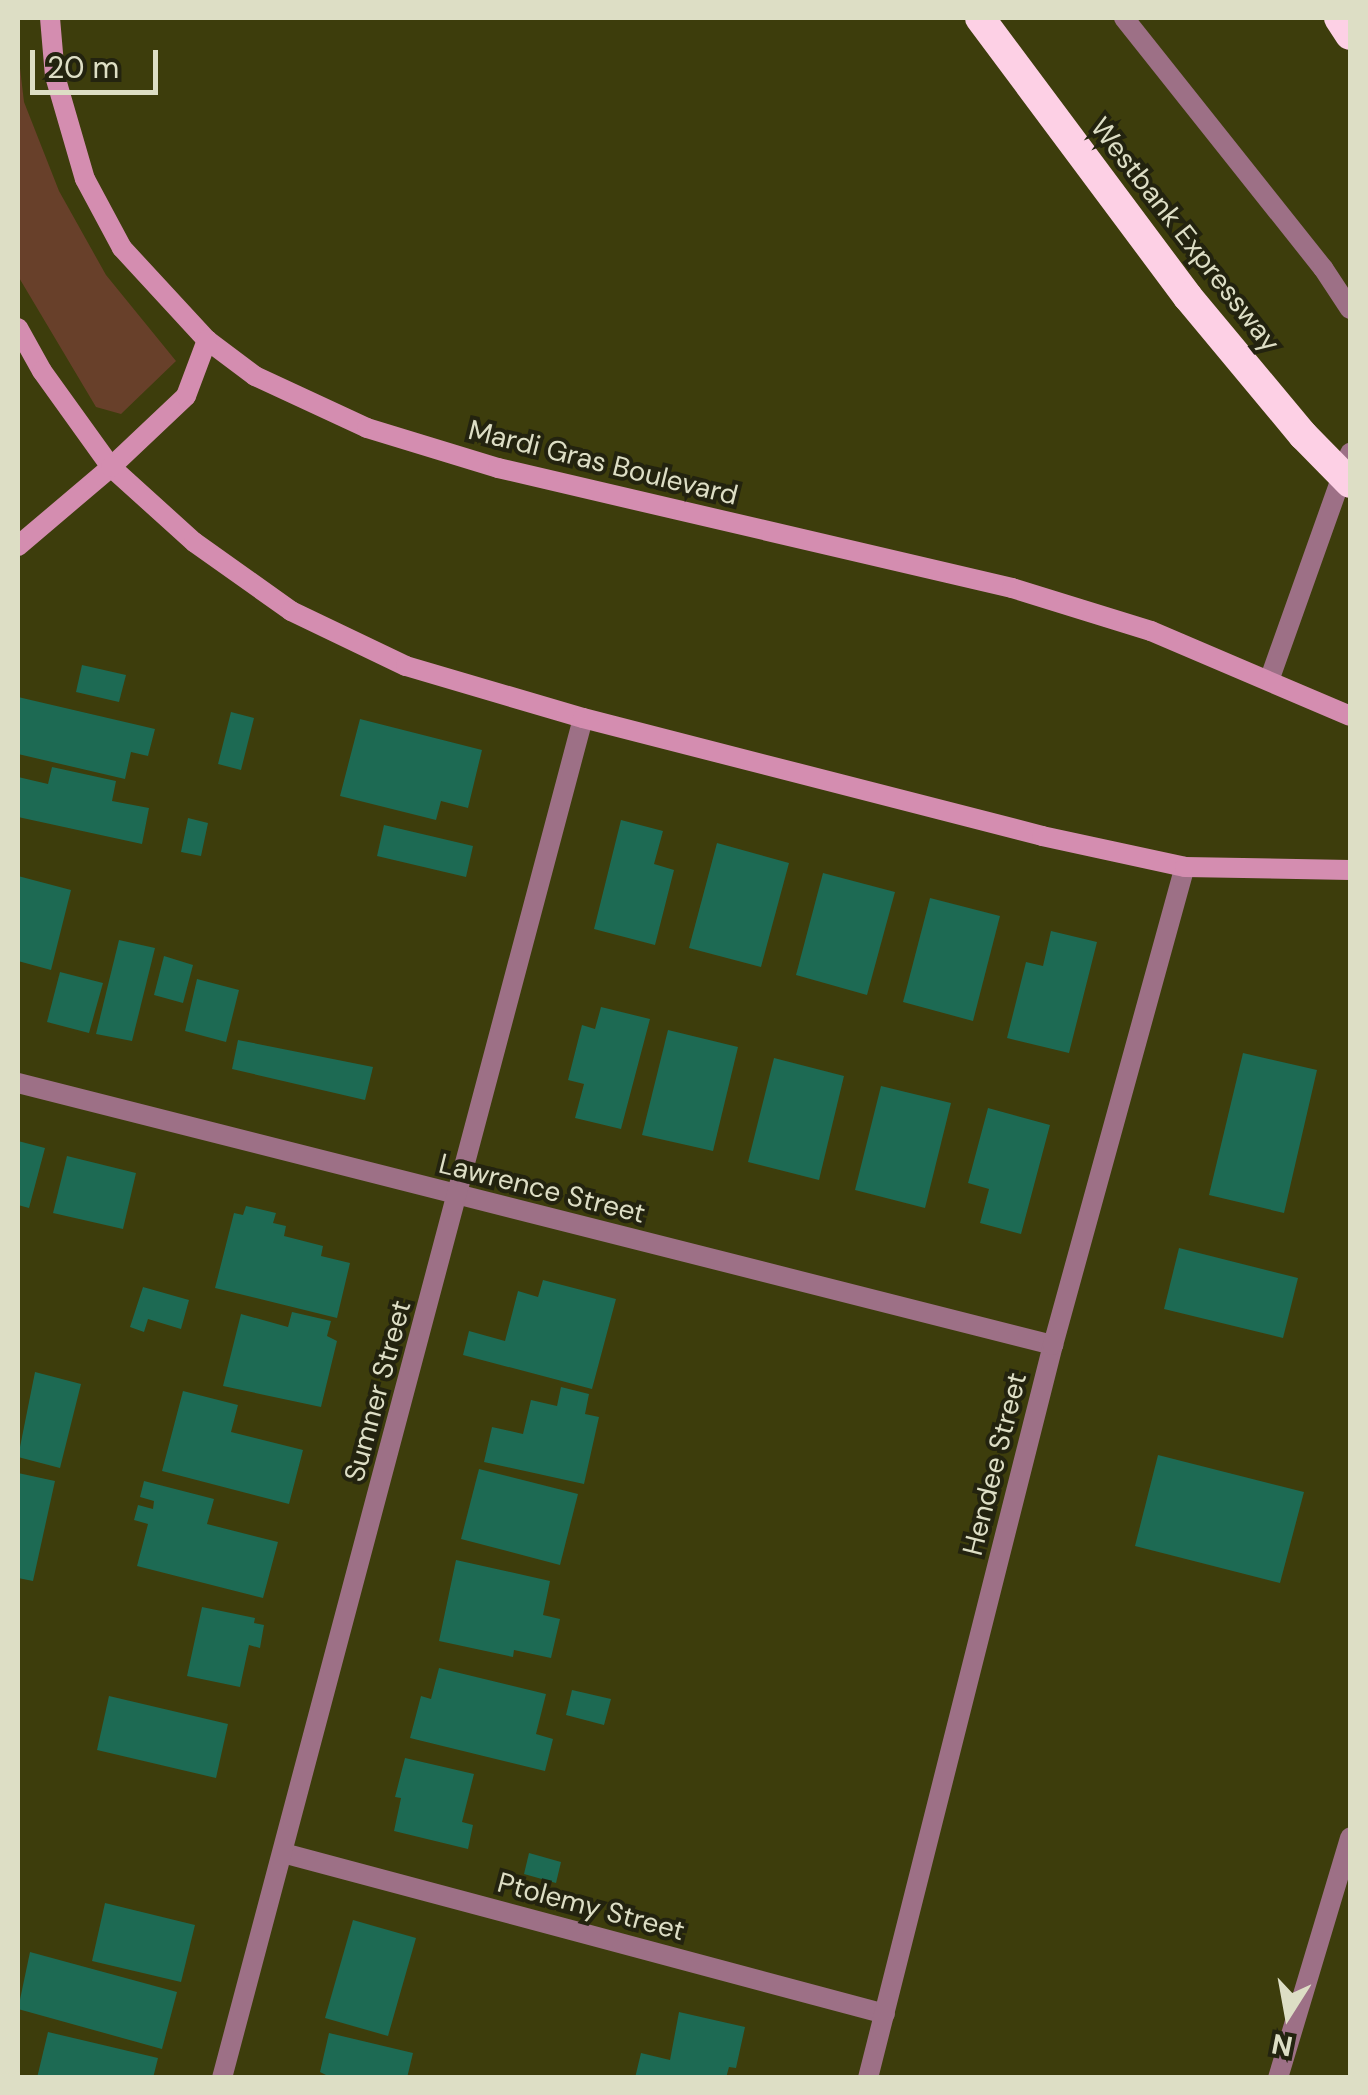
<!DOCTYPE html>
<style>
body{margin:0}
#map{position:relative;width:1368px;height:2095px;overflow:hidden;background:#3d3d0c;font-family:"DM Sans",sans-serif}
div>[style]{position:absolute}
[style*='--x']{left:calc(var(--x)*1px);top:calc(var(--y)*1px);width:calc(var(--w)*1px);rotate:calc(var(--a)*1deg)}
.green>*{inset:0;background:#68402a}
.building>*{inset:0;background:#1d6a53}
.lane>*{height:20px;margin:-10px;padding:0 10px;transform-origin:10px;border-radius:10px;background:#9d7086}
.street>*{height:20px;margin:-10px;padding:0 10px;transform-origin:10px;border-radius:10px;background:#9d7086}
.secondary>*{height:20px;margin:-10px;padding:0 10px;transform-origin:10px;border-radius:10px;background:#d48db0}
.highway>*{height:30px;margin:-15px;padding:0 15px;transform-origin:15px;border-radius:15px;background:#fdd0e5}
.highway-bridge>*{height:30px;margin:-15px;padding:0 15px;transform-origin:15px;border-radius:15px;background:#fdd0e5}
span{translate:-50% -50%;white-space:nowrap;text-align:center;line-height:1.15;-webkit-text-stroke:8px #23230f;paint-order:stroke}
.street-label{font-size:28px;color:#dddec5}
.frame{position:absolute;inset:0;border:20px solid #dddec5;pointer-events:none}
.north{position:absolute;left:1238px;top:1965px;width:100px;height:100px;-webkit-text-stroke:8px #23230f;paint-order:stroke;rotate:191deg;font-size:28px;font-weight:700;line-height:40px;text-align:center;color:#dddec5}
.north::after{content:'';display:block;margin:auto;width:35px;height:45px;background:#dddec5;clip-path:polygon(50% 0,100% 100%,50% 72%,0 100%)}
.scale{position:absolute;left:30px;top:50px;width:128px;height:45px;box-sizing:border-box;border:5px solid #dddec5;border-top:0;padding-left:12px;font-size:30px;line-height:35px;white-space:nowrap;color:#dddec5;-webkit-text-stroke:8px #23230f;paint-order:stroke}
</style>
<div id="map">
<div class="green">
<i style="clip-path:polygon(18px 51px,24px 102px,59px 191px,106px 275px,176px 361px,121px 414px,96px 407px,18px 276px)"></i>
</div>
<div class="building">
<i style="clip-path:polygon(82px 665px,126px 675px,119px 702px,76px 692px)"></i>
<i style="clip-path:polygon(18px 697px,155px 729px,148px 756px,131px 752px,125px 779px,18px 754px)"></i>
<i style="clip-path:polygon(231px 712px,254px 718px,241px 770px,218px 764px)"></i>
<i style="clip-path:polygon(360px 719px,482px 750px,468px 808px,441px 801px,436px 820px,340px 796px)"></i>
<i style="clip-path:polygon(52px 767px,116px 781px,112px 801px,149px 808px,142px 844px,18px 817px,18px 777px,48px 784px)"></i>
<i style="clip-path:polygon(188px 818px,208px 823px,201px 856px,181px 852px)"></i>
<i style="clip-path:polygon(621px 820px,663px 831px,654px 864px,674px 870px,655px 945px,594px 929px)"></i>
<i style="clip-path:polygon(384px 825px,473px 846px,466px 877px,377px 856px)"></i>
<i style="clip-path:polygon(717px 843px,789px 863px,761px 967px,689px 948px)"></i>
<i style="clip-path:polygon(823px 873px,895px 892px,867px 995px,796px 975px)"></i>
<i style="clip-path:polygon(18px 876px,71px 890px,51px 970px,18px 961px)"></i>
<i style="clip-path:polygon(930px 898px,1000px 916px,973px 1021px,903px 1002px)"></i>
<i style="clip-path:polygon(1051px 931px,1097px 942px,1069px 1053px,1007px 1038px,1026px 962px,1043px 966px)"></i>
<i style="clip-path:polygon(119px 940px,155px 948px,132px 1041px,96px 1034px)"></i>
<i style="clip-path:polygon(164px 956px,193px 965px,183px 1003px,154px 995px)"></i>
<i style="clip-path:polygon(60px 972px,103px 983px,89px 1033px,47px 1022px)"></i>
<i style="clip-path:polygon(197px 979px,239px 990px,226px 1042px,185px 1031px)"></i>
<i style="clip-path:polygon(601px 1007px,650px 1019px,621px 1129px,575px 1118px,584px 1084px,568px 1080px,582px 1025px,595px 1029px)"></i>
<i style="clip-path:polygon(668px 1030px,738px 1047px,713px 1151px,642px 1135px)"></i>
<i style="clip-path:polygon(238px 1040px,373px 1067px,365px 1100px,232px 1069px)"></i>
<i style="clip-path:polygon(1243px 1053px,1317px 1070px,1284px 1213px,1209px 1195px)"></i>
<i style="clip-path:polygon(774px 1058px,844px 1076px,819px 1180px,748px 1162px)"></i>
<i style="clip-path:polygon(881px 1086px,951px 1103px,925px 1208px,855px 1190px)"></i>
<i style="clip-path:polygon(988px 1108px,1050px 1125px,1021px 1234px,980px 1223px,989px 1189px,968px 1183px)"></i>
<i style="clip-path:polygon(18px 1141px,45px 1148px,29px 1208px,18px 1205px)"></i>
<i style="clip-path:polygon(67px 1156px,136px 1173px,123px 1229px,53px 1213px)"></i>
<i style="clip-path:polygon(246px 1206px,276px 1213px,273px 1223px,286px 1226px,284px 1236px,323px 1246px,321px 1256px,350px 1263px,337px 1318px,215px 1288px,234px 1213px,243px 1215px)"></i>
<i style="clip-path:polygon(1179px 1248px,1298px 1278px,1283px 1338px,1164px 1309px)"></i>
<i style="clip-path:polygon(543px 1280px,616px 1299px,592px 1389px,463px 1355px,469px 1331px,505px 1341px,518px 1291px,538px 1297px)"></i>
<i style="clip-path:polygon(143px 1287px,189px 1300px,181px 1329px,148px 1319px,144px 1332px,130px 1327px)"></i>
<i style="clip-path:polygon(292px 1312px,331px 1321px,327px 1336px,337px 1341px,321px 1407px,223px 1386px,241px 1314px,288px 1327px)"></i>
<i style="clip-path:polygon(35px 1372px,81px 1384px,60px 1468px,18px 1457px)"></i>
<i style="clip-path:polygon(561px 1387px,589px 1394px,585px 1414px,599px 1417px,584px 1484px,484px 1462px,492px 1427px,523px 1434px,531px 1400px,557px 1406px)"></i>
<i style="clip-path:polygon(183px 1391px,238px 1405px,231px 1432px,303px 1450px,289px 1504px,162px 1471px)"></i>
<i style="clip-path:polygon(1158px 1455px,1304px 1492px,1280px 1583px,1135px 1546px)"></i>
<i style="clip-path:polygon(479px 1469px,578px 1494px,560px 1565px,461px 1539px)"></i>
<i style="clip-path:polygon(18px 1473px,55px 1481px,33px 1581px,18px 1578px)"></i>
<i style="clip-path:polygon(144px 1481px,214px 1499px,207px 1524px,278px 1542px,263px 1598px,137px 1566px,148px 1524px,134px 1520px,138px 1505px,153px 1509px,154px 1501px,140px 1497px)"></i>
<i style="clip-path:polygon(456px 1560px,550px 1581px,543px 1615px,560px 1619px,551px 1658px,514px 1650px,513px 1657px,439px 1641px)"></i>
<i style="clip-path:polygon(202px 1607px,255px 1618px,254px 1623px,264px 1625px,260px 1648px,249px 1645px,240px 1687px,187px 1676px)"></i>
<i style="clip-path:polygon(439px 1668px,546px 1694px,536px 1734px,553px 1739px,545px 1771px,410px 1738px,421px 1696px,431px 1699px)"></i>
<i style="clip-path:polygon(572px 1690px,611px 1699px,604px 1725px,566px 1715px)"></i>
<i style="clip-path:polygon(109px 1696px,228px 1724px,216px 1778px,97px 1750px)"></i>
<i style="clip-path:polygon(405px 1758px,474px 1774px,462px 1822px,473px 1825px,468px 1849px,394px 1831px,401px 1798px,395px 1797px)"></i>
<i style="clip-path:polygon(529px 1853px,561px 1862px,556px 1883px,524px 1874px)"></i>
<i style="clip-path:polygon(105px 1903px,195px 1925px,181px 1982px,92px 1961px)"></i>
<i style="clip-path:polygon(353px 1920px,416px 1938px,388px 2036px,325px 2018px)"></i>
<i style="clip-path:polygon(30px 1952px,177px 1992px,162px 2049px,18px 2009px)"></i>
<i style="clip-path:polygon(679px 2012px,745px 2027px,736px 2068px,729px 2067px,726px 2078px,635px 2078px,641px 2053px,670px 2060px)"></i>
<i style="clip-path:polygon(48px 2032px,158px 2058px,153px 2078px,37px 2078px)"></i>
<i style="clip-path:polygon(329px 2033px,413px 2053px,407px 2078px,332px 2078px,320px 2072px)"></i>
</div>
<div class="lane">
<i style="--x:1124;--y:18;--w:320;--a:51.5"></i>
<i style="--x:1323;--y:268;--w:49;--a:56.6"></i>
<i style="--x:1270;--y:678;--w:239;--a:-70.4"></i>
<i style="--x:1278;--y:2078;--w:251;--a:-73.3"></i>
</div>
<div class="street">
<i style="--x:18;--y:1083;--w:1068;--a:14.21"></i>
<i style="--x:283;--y:1853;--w:623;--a:14.97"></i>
<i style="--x:222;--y:2078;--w:1407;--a:-75.13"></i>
<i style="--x:868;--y:2078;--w:756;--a:-75.84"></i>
<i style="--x:1053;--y:1345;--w:496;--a:-74.6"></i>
</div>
<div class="secondary">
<i style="--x:50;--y:18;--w:58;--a:85.1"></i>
<i style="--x:55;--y:76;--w:107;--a:73.8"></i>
<i style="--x:85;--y:179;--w:78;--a:61.8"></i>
<i style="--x:122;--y:248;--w:125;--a:47.3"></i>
<i style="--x:207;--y:340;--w:60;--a:36.9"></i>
<i style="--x:255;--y:376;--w:123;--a:24.9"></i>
<i style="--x:367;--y:428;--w:137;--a:17"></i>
<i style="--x:498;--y:468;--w:528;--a:13.14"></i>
<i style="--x:1012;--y:588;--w:145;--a:17.2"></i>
<i style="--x:1151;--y:631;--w:216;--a:23.1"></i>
<i style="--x:18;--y:328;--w:49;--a:60.8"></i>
<i style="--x:42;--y:371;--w:118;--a:54.3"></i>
<i style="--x:111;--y:467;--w:112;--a:42.1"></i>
<i style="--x:194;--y:542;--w:119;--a:35.4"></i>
<i style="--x:291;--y:611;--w:127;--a:25.6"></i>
<i style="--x:406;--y:666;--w:184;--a:16.4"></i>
<i style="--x:583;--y:718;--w:474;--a:14.4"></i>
<i style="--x:1042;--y:836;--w:146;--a:12.2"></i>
<i style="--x:1185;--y:867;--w:165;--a:1"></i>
<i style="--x:18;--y:546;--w:122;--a:-40.3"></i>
<i style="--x:111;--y:467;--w:103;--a:-43.4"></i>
<i style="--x:186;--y:396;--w:60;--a:-69.4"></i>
</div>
<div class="highway">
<i style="--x:1339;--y:18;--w:20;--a:57"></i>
</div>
<div class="highway-bridge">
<i style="--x:980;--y:18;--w:348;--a:53.3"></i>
<i style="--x:1188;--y:297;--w:180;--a:50.2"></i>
<i style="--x:1303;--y:435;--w:67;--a:45.6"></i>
</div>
<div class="street-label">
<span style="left:1185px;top:235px;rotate:52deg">Westbank Expressway</span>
<span style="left:603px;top:463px;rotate:14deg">Mardi Gras Boulevard</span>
<span style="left:542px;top:1189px;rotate:14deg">Lawrence Street</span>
<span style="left:378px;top:1391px;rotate:-75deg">Sumner Street</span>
<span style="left:995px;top:1464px;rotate:-76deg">Hendee Street</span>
<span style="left:591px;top:1907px;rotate:15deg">Ptolemy Street</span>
</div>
<div class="frame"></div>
<div class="north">N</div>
<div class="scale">20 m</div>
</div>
